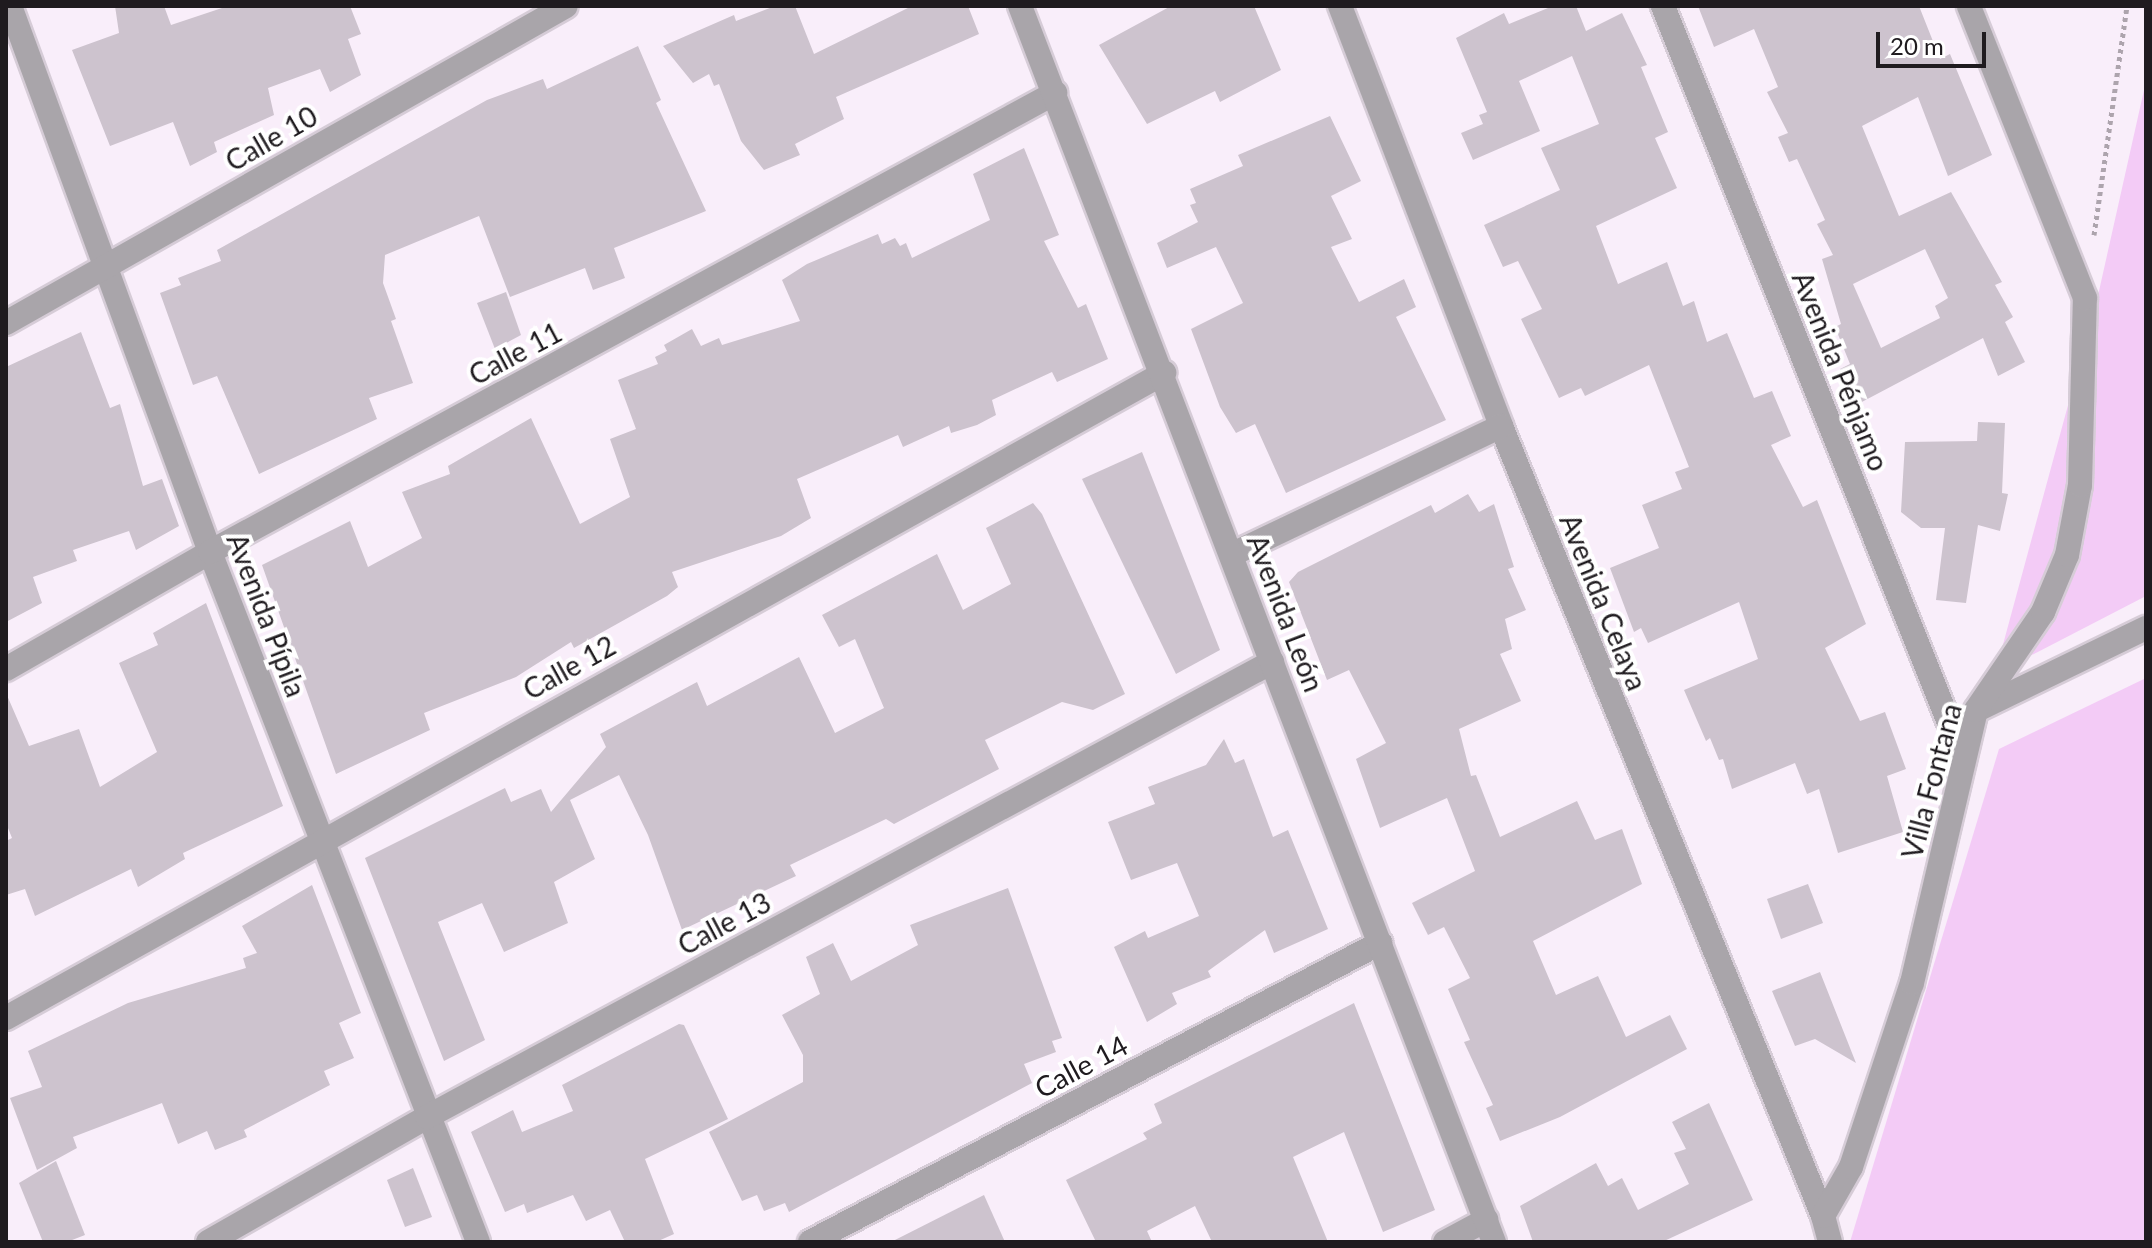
<!DOCTYPE html>
<meta charset="utf-8">
<style>
body{margin:0}
#map{position:relative;width:2152px;height:1248px;overflow:hidden;background:#f9eefa;font-family:Lato,sans-serif}
div>[style]{position:absolute}
[style*='--x']{left:calc(var(--x)*1px);top:calc(var(--y)*1px);width:calc(var(--w)*1px);rotate:calc(var(--a)*1deg)}
.green>*{inset:0;background:#f3cbf6}
.building>*{inset:0;background:#cdc3ce}
.path>*{height:5px;margin-top:-2.5px;transform-origin:0;background:repeating-linear-gradient(90deg,#ada4ad 0 4px,transparent 0 8px)}
.roads{filter:drop-shadow(2px 0 #d6ccd7) drop-shadow(-2px 0 #d6ccd7) drop-shadow(0 2px #d6ccd7) drop-shadow(0 -2px #d6ccd7)}
.minor>*{height:24px;margin:-12px;padding:0 12px;transform-origin:12px;border-radius:12px;background:#a9a5aa}
.tertiary>*{height:24px;margin:-12px;padding:0 12px;transform-origin:12px;border-radius:12px;background:#a9a5aa}
span{translate:-50% -50%;white-space:nowrap;text-align:center;line-height:1.15;-webkit-text-stroke:8px #fff;paint-order:stroke}
.street-label{font-size:28px;color:#1f1b1f}
.frame{position:absolute;inset:0;border:8px solid #1f1b1f;pointer-events:none}
.scale{position:absolute;left:1876px;top:32px;width:110px;height:36px;box-sizing:border-box;border:4px solid #1f1b1f;border-top:0;padding-left:10px;font-size:24px;line-height:28px;white-space:nowrap;color:#1f1b1f;-webkit-text-stroke:6px #fff;paint-order:stroke}
</style>
<div id="map">
<div class="green">
<i style="clip-path:polygon(2146px 81px,2146px 596px,1995px 674px,2099px 291px)"></i>
<i style="clip-path:polygon(2146px 678px,2146px 1242px,1850px 1242px,1999px 749px)"></i>
</div>
<div class="building">
<i style="clip-path:polygon(115px 6px,164px 6px,171px 25px,228px 6px,350px 6px,361px 34px,348px 39px,361px 75px,330px 92px,320px 69px,268px 88px,274px 115px,214px 142px,217px 152px,190px 166px,173px 122px,110px 146px,72px 50px,119px 33px)"></i>
<i style="clip-path:polygon(775px 6px,795px 6px,814px 54px,912px 6px,968px 6px,979px 34px,836px 97px,844px 119px,795px 144px,800px 155px,764px 170px,741px 141px,719px 84px,714px 86px,709px 74px,693px 83px,663px 46px,734px 15px,736px 21px)"></i>
<i style="clip-path:polygon(1171px 6px,1254px 6px,1281px 70px,1220px 102px,1215px 91px,1147px 124px,1099px 45px)"></i>
<i style="clip-path:polygon(1553px 6px,1576px 6px,1586px 31px,1622px 13px,1647px 65px,1641px 67px,1668px 132px,1655px 138px,1677px 188px,1596px 226px,1618px 284px,1667px 262px,1683px 306px,1694px 301px,1707px 342px,1727px 333px,1754px 398px,1772px 391px,1791px 436px,1771px 445px,1803px 507px,1817px 500px,1866px 624px,1825px 648px,1860px 721px,1885px 712px,1906px 769px,1887px 776px,1903px 832px,1838px 853px,1819px 789px,1807px 794px,1795px 763px,1732px 789px,1723px 759px,1719px 760px,1710px 738px,1706px 741px,1684px 690px,1758px 659px,1739px 602px,1648px 643px,1641px 628px,1634px 632px,1610px 568px,1659px 548px,1642px 505px,1682px 489px,1675px 472px,1689px 467px,1649px 365px,1585px 396px,1581px 388px,1559px 398px,1521px 319px,1542px 309px,1518px 261px,1503px 267px,1484px 225px,1560px 190px,1541px 148px,1599px 124px,1572px 56px,1519px 81px,1540px 131px,1473px 160px,1461px 133px,1483px 124px,1479px 115px,1487px 112px,1456px 38px,1504px 13px,1509px 24px)"></i>
<i style="clip-path:polygon(evenodd,1698px 6px,1919px 6px,1940px 59px,1950px 54px,1992px 155px,1948px 176px,1918px 97px,1862px 126px,1899px 216px,1951px 192px,2002px 282px,1995px 285px,2013px 317px,2005px 322px,2025px 362px,1998px 376px,1983px 338px,1858px 404px,1840px 369px,1850px 364px,1835px 327px,1841px 324px,1822px 259px,1833px 255px,1817px 224px,1825px 220px,1797px 159px,1789px 162px,1778px 137px,1788px 133px,1767px 92px,1778px 87px,1754px 29px,1714px 47px,1698px 6px,1925px 249px,1948px 298px,1935px 306px,1940px 318px,1881px 348px,1853px 284px,1925px 249px)"></i>
<i style="clip-path:polygon(638px 46px,661px 100px,656px 103px,706px 211px,614px 248px,625px 278px,593px 290px,585px 268px,510px 297px,479px 216px,385px 255px,383px 283px,396px 319px,391px 321px,413px 383px,369px 398px,377px 419px,259px 474px,217px 376px,193px 385px,160px 293px,181px 285px,178px 278px,221px 261px,217px 250px,487px 100px,543px 79px,547px 89px)"></i>
<i style="clip-path:polygon(1330px 116px,1361px 181px,1331px 196px,1352px 239px,1331px 247px,1359px 302px,1404px 279px,1416px 307px,1396px 317px,1446px 420px,1286px 493px,1255px 424px,1236px 433px,1220px 407px,1191px 329px,1243px 303px,1216px 247px,1167px 268px,1157px 243px,1198px 222px,1190px 205px,1196px 203px,1190px 189px,1243px 166px,1238px 155px)"></i>
<i style="clip-path:polygon(1024px 148px,1059px 235px,1044px 241px,1078px 308px,1086px 304px,1108px 359px,1057px 382px,1052px 372px,992px 400px,996px 415px,977px 425px,951px 433px,949px 426px,903px 447px,898px 435px,797px 479px,811px 518px,781px 536px,672px 572px,678px 587px,667px 596px,574px 648px,571px 642px,516px 677px,424px 713px,430px 730px,336px 774px,262px 565px,350px 521px,368px 567px,422px 538px,402px 492px,450px 474px,448px 466px,531px 418px,580px 524px,630px 497px,610px 439px,636px 429px,618px 380px,658px 364px,655px 357px,667px 351px,664px 345px,692px 329px,701px 346px,719px 338px,722px 345px,800px 321px,782px 280px,807px 264px,878px 234px,882px 244px,895px 238px,900px 246px,906px 243px,912px 258px,990px 220px,973px 174px)"></i>
<i style="clip-path:polygon(506px 292px,521px 335px,495px 349px,477px 303px)"></i>
<i style="clip-path:polygon(81px 332px,110px 408px,120px 404px,143px 486px,162px 479px,179px 526px,136px 550px,129px 531px,73px 550px,77px 561px,33px 577px,42px 603px,6px 622px,6px 367px)"></i>
<i style="clip-path:polygon(1978px 422px,2005px 423px,2002px 493px,2008px 494px,2000px 531px,1978px 525px,1966px 603px,1936px 600px,1945px 528px,1921px 528px,1901px 512px,1905px 442px,1977px 441px)"></i>
<i style="clip-path:polygon(1142px 452px,1220px 650px,1176px 674px,1082px 479px)"></i>
<i style="clip-path:polygon(1468px 494px,1479px 512px,1494px 504px,1514px 567px,1508px 569px,1526px 610px,1505px 619px,1512px 649px,1500px 654px,1521px 701px,1459px 729px,1471px 776px,1476px 775px,1500px 837px,1577px 801px,1595px 840px,1622px 829px,1642px 884px,1533px 941px,1556px 995px,1598px 976px,1626px 1037px,1670px 1015px,1687px 1049px,1560px 1117px,1500px 1141px,1486px 1108px,1493px 1105px,1464px 1042px,1470px 1040px,1448px 989px,1470px 978px,1444px 927px,1428px 935px,1412px 903px,1475px 871px,1447px 798px,1380px 828px,1356px 759px,1386px 743px,1349px 670px,1327px 680px,1289px 582px,1298px 572px,1431px 505px,1435px 513px)"></i>
<i style="clip-path:polygon(1033px 503px,1042px 514px,1125px 694px,1093px 710px,1062px 702px,985px 740px,999px 769px,894px 824px,886px 819px,790px 865px,796px 876px,682px 930px,648px 835px,619px 775px,570px 800px,595px 859px,554px 882px,568px 923px,504px 952px,482px 903px,438px 922px,485px 1040px,444px 1061px,365px 858px,505px 788px,511px 802px,541px 789px,551px 812px,606px 747px,600px 734px,697px 682px,707px 706px,799px 657px,835px 733px,884px 708px,855px 639px,839px 647px,822px 615px,937px 554px,963px 610px,1011px 584px,986px 528px)"></i>
<i style="clip-path:polygon(206px 603px,283px 806px,183px 853px,185px 859px,138px 887px,131px 869px,35px 916px,25px 889px,6px 895px,6px 841px,12px 838px,6px 823px,6px 693px,29px 746px,79px 729px,100px 787px,157px 752px,119px 663px,158px 645px,153px 633px)"></i>
<i style="clip-path:polygon(1224px 739px,1235px 763px,1244px 759px,1273px 837px,1288px 830px,1328px 929px,1274px 953px,1265px 930px,1208px 971px,1211px 977px,1172px 993px,1177px 1004px,1147px 1022px,1114px 947px,1145px 931px,1148px 938px,1199px 916px,1177px 863px,1131px 880px,1108px 822px,1155px 804px,1148px 787px,1206px 765px)"></i>
<i style="clip-path:polygon(1808px 884px,1823px 923px,1781px 939px,1767px 899px)"></i>
<i style="clip-path:polygon(312px 885px,361px 1013px,339px 1023px,354px 1058px,324px 1071px,330px 1085px,244px 1130px,247px 1137px,215px 1150px,207px 1131px,178px 1144px,162px 1103px,73px 1137px,77px 1148px,37px 1170px,10px 1098px,42px 1087px,28px 1051px,128px 1003px,246px 968px,243px 958px,257px 953px,242px 926px)"></i>
<i style="clip-path:polygon(1008px 888px,1062px 1038px,1052px 1041px,1056px 1052px,1024px 1064px,1032px 1083px,789px 1212px,785px 1203px,764px 1211px,757px 1195px,742px 1201px,709px 1132px,803px 1082px,803px 1055px,782px 1015px,820px 994px,806px 957px,833px 943px,851px 981px,918px 945px,910px 925px)"></i>
<i style="clip-path:polygon(1820px 972px,1856px 1063px,1815px 1039px,1795px 1046px,1772px 991px)"></i>
<i style="clip-path:polygon(1354px 1003px,1435px 1210px,1383px 1232px,1344px 1132px,1293px 1157px,1328px 1242px,1212px 1242px,1195px 1206px,1147px 1231px,1152px 1242px,1096px 1242px,1066px 1180px,1147px 1139px,1143px 1133px,1162px 1123px,1154px 1104px)"></i>
<i style="clip-path:polygon(679px 1024px,684px 1025px,728px 1119px,645px 1159px,674px 1234px,656px 1242px,625px 1242px,610px 1210px,586px 1221px,573px 1195px,527px 1213px,524px 1204px,505px 1212px,471px 1132px,513px 1110px,522px 1132px,573px 1111px,562px 1085px)"></i>
<i style="clip-path:polygon(1709px 1103px,1753px 1200px,1662px 1242px,1533px 1242px,1520px 1206px,1596px 1163px,1608px 1186px,1622px 1178px,1638px 1210px,1689px 1184px,1674px 1153px,1686px 1149px,1672px 1122px)"></i>
<i style="clip-path:polygon(56px 1161px,85px 1235px,67px 1242px,43px 1242px,19px 1183px)"></i>
<i style="clip-path:polygon(413px 1168px,432px 1217px,405px 1227px,387px 1180px)"></i>
<i style="clip-path:polygon(984px 1195px,1005px 1242px,891px 1242px)"></i>
</div>
<div class="path">
<i style="--x:2094;--y:235;--w:231;--a:-81.8"></i>
</div>
<div class="roads">
<div class="minor">
<i style="--x:10;--y:6;--w:581;--a:69.88"></i>
<i style="--x:210;--y:552;--w:740;--a:68.77"></i>
<i style="--x:1340;--y:6;--w:450;--a:69"></i>
<i style="--x:1501;--y:426;--w:853;--a:67.82"></i>
<i style="--x:1663;--y:6;--w:810;--a:68.25"></i>
<i style="--x:6;--y:323;--w:643;--a:-29.51"></i>
<i style="--x:1233;--y:554;--w:297;--a:-25.5"></i>
<i style="--x:6;--y:669;--w:235;--a:-29.8"></i>
<i style="--x:210;--y:552;--w:962;--a:-28.51"></i>
<i style="--x:1979;--y:709;--w:186;--a:-25.9"></i>
<i style="--x:6;--y:1018;--w:1326;--a:-29.12"></i>
<i style="--x:208;--y:1242;--w:252;--a:-29.7"></i>
<i style="--x:427;--y:1117;--w:960;--a:-28.3"></i>
<i style="--x:810;--y:1242;--w:644;--a:-27.68"></i>
<i style="--x:1445;--y:1242;--w:47;--a:-28.2"></i>
<i style="--x:1830;--y:1242;--w:27;--a:-105"></i>
<i style="--x:1823;--y:1216;--w:56;--a:-60.3"></i>
<i style="--x:1851;--y:1167;--w:194;--a:-71.7"></i>
<i style="--x:1912;--y:983;--w:280;--a:-76.8"></i>
<i style="--x:1976;--y:710;--w:119;--a:-55.6"></i>
<i style="--x:2043;--y:612;--w:62;--a:-67.2"></i>
<i style="--x:2067;--y:555;--w:71;--a:-79.5"></i>
<i style="--x:2080;--y:485;--w:187;--a:-88.5"></i>
<i style="--x:2085;--y:298;--w:314;--a:-111.7"></i>
</div>
<div class="tertiary">
<i style="--x:1020;--y:6;--w:1324;--a:69.02"></i>
</div>
</div>
<div class="street-label">
<span style="left:271px;top:138px;rotate:-30deg">Calle 10</span>
<span style="left:515px;top:353px;rotate:-28deg">Calle 11</span>
<span style="left:1841px;top:371px;rotate:68deg">Avenida Pénjamo</span>
<span style="left:1604px;top:602px;rotate:68deg">Avenida Celaya</span>
<span style="left:1286px;top:613px;rotate:69deg">Avenida León</span>
<span style="left:267px;top:615px;rotate:69deg">Avenida Pípila</span>
<span style="left:569px;top:667px;rotate:-29deg">Calle 12</span>
<span style="left:1931px;top:781px;rotate:-75deg">Villa Fontana</span>
<span style="left:724px;top:923px;rotate:-28deg">Calle 13</span>
<span style="left:1081px;top:1066px;rotate:-28deg">Calle 14</span>
</div>
<div class="frame"></div>
<div class="scale">20 m</div>
</div>
